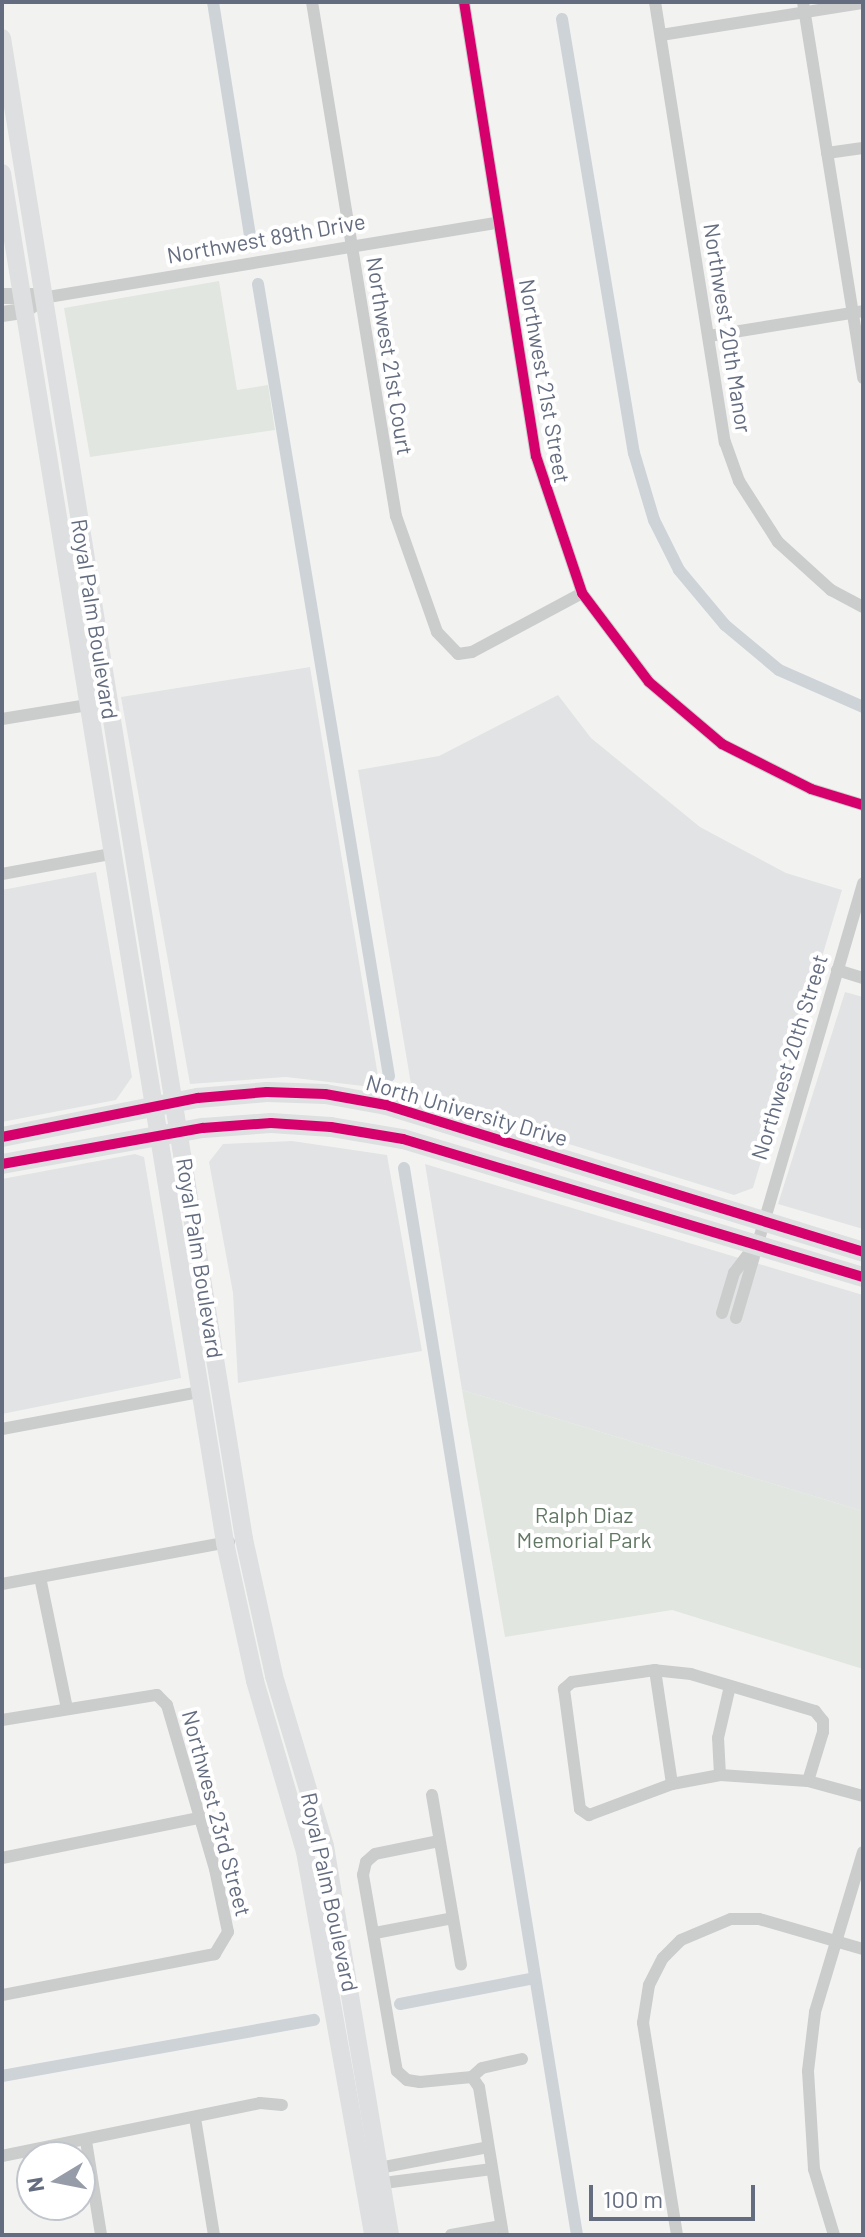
<!DOCTYPE html>
<style>
body{margin:0}
#map{position:relative;width:865px;height:2237px;overflow:hidden;background:#f2f3f1;font-family:Barlow,sans-serif}
div>[style]{position:absolute}
[style*='--x']{left:calc(var(--x)*1px);top:calc(var(--y)*1px);width:calc(var(--w)*1px);rotate:calc(var(--a)*1deg)}
.built>*{inset:0;background:#e2e3e4}
.green>*{inset:0;background:#e1e6e0}
.canal>*{height:12px;margin:-6px;padding:0 6px;transform-origin:6px;border-radius:6px;background:#ced3d8}
.minor>*{height:12px;margin:-6px;padding:0 6px;transform-origin:6px;border-radius:6px;background:#cbcccc}
.tertiary>*{height:16px;margin:-8px;padding:0 8px;transform-origin:8px;border-radius:8px;background:#cbcccc}
.secondary>*{height:18px;margin:-9px;padding:0 9px;transform-origin:9px;border-radius:9px;background:#dedfe0}
.primary>*{height:20px;margin:-10px;padding:0 10px;transform-origin:10px;border-radius:10px;background:#dedfe0}
.cycleway>*{height:10px;margin:-5px;padding:0 5px;transform-origin:5px;border-radius:5px;background:#d6006c}
span{translate:-50% -50%;white-space:nowrap;text-align:center;line-height:1.15;-webkit-text-stroke:8px #fff;paint-order:stroke}
.street-label{font-size:22px;color:#646d80}
.park-label{font-size:22px;color:#637864}
.frame{position:absolute;inset:0;border:4px solid #646d80;pointer-events:none}
.north{position:absolute;left:16px;top:2141px;width:80px;height:80px;box-sizing:border-box;background:#fff;border:2px solid #c1c5cc;border-radius:50%;rotate:260deg;font-size:22px;font-weight:700;line-height:32px;text-align:center;color:#646d80}
.north::after{content:'';display:block;margin:auto;width:28px;height:36px;background:#969ca8;clip-path:polygon(50% 0,100% 100%,50% 72%,0 100%)}
.scale{position:absolute;left:589px;top:2185px;width:166px;height:36px;box-sizing:border-box;border:4px solid #646d80;border-top:0;padding-left:10px;font-size:24px;line-height:28px;white-space:nowrap;color:#646d80;-webkit-text-stroke:6px #fff;paint-order:stroke}
</style>
<div id="map">
<div class="built">
<i style="clip-path:polygon(310px 667px,380px 1088px,286px 1077px,190px 1084px,121px 697px)"></i>
<i style="clip-path:polygon(558px 695px,591px 738px,700px 827px,786px 873px,842px 890px,753px 1188px,734px 1195px,413px 1096px,358px 770px,439px 756px)"></i>
<i style="clip-path:polygon(96px 872px,132px 1077px,116px 1100px,2px 1122px,2px 890px)"></i>
<i style="clip-path:polygon(845px 992px,863px 997px,863px 1229px,778px 1204px)"></i>
<i style="clip-path:polygon(292px 1141px,387px 1155px,422px 1351px,238px 1383px,233px 1293px,209px 1162px,223px 1144px)"></i>
<i style="clip-path:polygon(135px 1154px,144px 1157px,181px 1378px,2px 1414px,2px 1179px)"></i>
<i style="clip-path:polygon(425px 1164px,863px 1295px,863px 1511px,462px 1390px)"></i>
</div>
<div class="green">
<i style="clip-path:polygon(219px 281px,237px 390px,268px 385px,275px 430px,90px 457px,64px 308px)"></i>
<i style="clip-path:polygon(462px 1390px,863px 1511px,863px 1669px,672px 1610px,505px 1637px)"></i>
</div>
<div class="canal">
<i style="--x:213;--y:2;--w:243;--a:81"></i>
<i style="--x:562;--y:19;--w:440;--a:80.6"></i>
<i style="--x:634;--y:453;--w:70;--a:73.4"></i>
<i style="--x:654;--y:520;--w:56;--a:63.4"></i>
<i style="--x:679;--y:570;--w:72;--a:50.1"></i>
<i style="--x:725;--y:625;--w:70;--a:39.8"></i>
<i style="--x:779;--y:670;--w:92;--a:23.8"></i>
<i style="--x:258;--y:284;--w:803;--a:80.61"></i>
<i style="--x:404;--y:1168;--w:1081;--a:80.79"></i>
<i style="--x:400;--y:2004;--w:137;--a:-10.9"></i>
<i style="--x:2;--y:2076;--w:317;--a:-10.2"></i>
</div>
<div class="minor">
<i style="--x:312;--y:2;--w:521;--a:80.72"></i>
<i style="--x:396;--y:516;--w:123;--a:70.5"></i>
<i style="--x:437;--y:632;--w:30;--a:46"></i>
<i style="--x:458;--y:654;--w:14;--a:-8"></i>
<i style="--x:472;--y:652;--w:125;--a:-28.2"></i>
<i style="--x:464;--y:2;--w:460;--a:81"></i>
<i style="--x:536;--y:456;--w:145;--a:71.4"></i>
<i style="--x:582;--y:593;--w:111;--a:53"></i>
<i style="--x:649;--y:682;--w:96;--a:40.3"></i>
<i style="--x:722;--y:744;--w:100;--a:26.8"></i>
<i style="--x:811;--y:789;--w:54;--a:17.1"></i>
<i style="--x:655;--y:2;--w:446;--a:81"></i>
<i style="--x:725;--y:442;--w:41;--a:70.3"></i>
<i style="--x:739;--y:481;--w:72;--a:57.4"></i>
<i style="--x:778;--y:542;--w:72;--a:42.2"></i>
<i style="--x:831;--y:590;--w:36;--a:28"></i>
<i style="--x:803;--y:2;--w:381;--a:80.9"></i>
<i style="--x:661;--y:35;--w:205;--a:-9"></i>
<i style="--x:827;--y:153;--w:36;--a:-8"></i>
<i style="--x:42;--y:298;--w:461;--a:-9.4"></i>
<i style="--x:709;--y:336;--w:156;--a:-9.2"></i>
<i style="--x:2;--y:719;--w:93;--a:-9.3"></i>
<i style="--x:2;--y:874;--w:111;--a:-10.4"></i>
<i style="--x:837;--y:970;--w:27;--a:17"></i>
<i style="--x:722;--y:1313;--w:42;--a:-73.3"></i>
<i style="--x:734;--y:1273;--w:30;--a:-53"></i>
<i style="--x:736;--y:1318;--w:453;--a:-73.7"></i>
<i style="--x:2;--y:1429;--w:200;--a:-10.6"></i>
<i style="--x:40;--y:1577;--w:134;--a:78.4"></i>
<i style="--x:2;--y:1584;--w:231;--a:-10.5"></i>
<i style="--x:655;--y:1670;--w:115;--a:81.5"></i>
<i style="--x:2;--y:1720;--w:157;--a:-9.2"></i>
<i style="--x:157;--y:1695;--w:14;--a:45"></i>
<i style="--x:167;--y:1705;--w:171;--a:73.7"></i>
<i style="--x:215;--y:1869;--w:64;--a:78.3"></i>
<i style="--x:228;--y:1932;--w:26;--a:121"></i>
<i style="--x:215;--y:1954;--w:217;--a:169.1"></i>
<i style="--x:720;--y:1775;--w:37;--a:-93"></i>
<i style="--x:718;--y:1738;--w:53;--a:-77"></i>
<i style="--x:808;--y:1781;--w:51;--a:-73"></i>
<i style="--x:823;--y:1732;--w:11;--a:-90"></i>
<i style="--x:823;--y:1721;--w:13;--a:-129"></i>
<i style="--x:815;--y:1711;--w:129;--a:-163.4"></i>
<i style="--x:691;--y:1674;--w:36;--a:-174"></i>
<i style="--x:655;--y:1670;--w:84;--a:171.8"></i>
<i style="--x:572;--y:1682;--w:11;--a:139"></i>
<i style="--x:564;--y:1689;--w:121;--a:82.4"></i>
<i style="--x:580;--y:1809;--w:11;--a:34"></i>
<i style="--x:589;--y:1815;--w:89;--a:-20.5"></i>
<i style="--x:672;--y:1784;--w:49;--a:-10.6"></i>
<i style="--x:720;--y:1775;--w:88;--a:3.9"></i>
<i style="--x:808;--y:1781;--w:57;--a:15.3"></i>
<i style="--x:432;--y:1795;--w:172;--a:80.3"></i>
<i style="--x:439;--y:1841;--w:65;--a:168.5"></i>
<i style="--x:375;--y:1854;--w:12;--a:138"></i>
<i style="--x:366;--y:1862;--w:13;--a:103"></i>
<i style="--x:363;--y:1875;--w:199;--a:80.2"></i>
<i style="--x:397;--y:2071;--w:13;--a:42"></i>
<i style="--x:407;--y:2080;--w:13;--a:9"></i>
<i style="--x:420;--y:2082;--w:52;--a:-5.5"></i>
<i style="--x:472;--y:2077;--w:13;--a:-42"></i>
<i style="--x:482;--y:2068;--w:41;--a:-12.7"></i>
<i style="--x:2;--y:1858;--w:201;--a:-11.5"></i>
<i style="--x:375;--y:1933;--w:79;--a:-10.9"></i>
<i style="--x:472;--y:2077;--w:12;--a:55"></i>
<i style="--x:479;--y:2087;--w:150;--a:80.8"></i>
<i style="--x:195;--y:2118;--w:119;--a:80.8"></i>
<i style="--x:86;--y:2141;--w:95;--a:80.9"></i>
<i style="--x:2;--y:2156;--w:263;--a:-11.6"></i>
<i style="--x:260;--y:2103;--w:22;--a:5"></i>
<i style="--x:374;--y:2169;--w:116;--a:-10.9"></i>
<i style="--x:376;--y:2184;--w:117;--a:-7.4"></i>
<i style="--x:451;--y:2235;--w:51;--a:-10.2"></i>
<i style="--x:677;--y:2235;--w:215;--a:-99.1"></i>
<i style="--x:643;--y:2023;--w:38;--a:-81"></i>
<i style="--x:649;--y:1985;--w:30;--a:-63"></i>
<i style="--x:663;--y:1958;--w:25;--a:-45"></i>
<i style="--x:681;--y:1940;--w:54;--a:-22.8"></i>
<i style="--x:731;--y:1919;--w:28;--a:0"></i>
<i style="--x:759;--y:1919;--w:108;--a:16.1"></i>
<i style="--x:834;--y:2235;--w:69;--a:-106.9"></i>
<i style="--x:814;--y:2169;--w:98;--a:-93.5"></i>
<i style="--x:808;--y:2071;--w:59;--a:-83.2"></i>
<i style="--x:815;--y:2012;--w:167;--a:-73.3"></i>
</div>
<div class="tertiary">
<i style="--x:2;--y:296;--w:31;--a:0"></i>
<i style="--x:2;--y:314;--w:22;--a:-8"></i>
<i style="--x:24;--y:311;--w:22;--a:-36"></i>
</div>
<div class="secondary">
<i style="--x:2;--y:38;--w:1520;--a:80.84"></i>
<i style="--x:244;--y:1539;--w:140;--a:77.6"></i>
<i style="--x:274;--y:1676;--w:177;--a:73.3"></i>
<i style="--x:325;--y:1846;--w:394;--a:80.5"></i>
<i style="--x:2;--y:173;--w:1388;--a:80.75"></i>
<i style="--x:225;--y:1543;--w:141;--a:77.7"></i>
<i style="--x:255;--y:1681;--w:178;--a:73.7"></i>
<i style="--x:305;--y:1852;--w:389;--a:79.9"></i>
</div>
<div class="primary">
<i style="--x:2;--y:1137;--w:200;--a:-11.3"></i>
<i style="--x:198;--y:1098;--w:69;--a:-5"></i>
<i style="--x:267;--y:1092;--w:58;--a:2"></i>
<i style="--x:325;--y:1094;--w:62;--a:10.2"></i>
<i style="--x:386;--y:1105;--w:499;--a:17.1"></i>
<i style="--x:2;--y:1164;--w:204;--a:-10.2"></i>
<i style="--x:203;--y:1128;--w:68;--a:-4.2"></i>
<i style="--x:271;--y:1123;--w:60;--a:3.8"></i>
<i style="--x:331;--y:1127;--w:73;--a:9.5"></i>
<i style="--x:403;--y:1139;--w:480;--a:16.7"></i>
</div>
<div class="cycleway">
<i style="--x:464;--y:2;--w:460;--a:81"></i>
<i style="--x:536;--y:456;--w:145;--a:71.4"></i>
<i style="--x:582;--y:593;--w:111;--a:53"></i>
<i style="--x:649;--y:682;--w:96;--a:40.3"></i>
<i style="--x:722;--y:744;--w:100;--a:26.8"></i>
<i style="--x:811;--y:789;--w:54;--a:17.1"></i>
<i style="--x:2;--y:1137;--w:200;--a:-11.3"></i>
<i style="--x:198;--y:1098;--w:69;--a:-5"></i>
<i style="--x:267;--y:1092;--w:58;--a:2"></i>
<i style="--x:325;--y:1094;--w:62;--a:10.2"></i>
<i style="--x:386;--y:1105;--w:499;--a:17.1"></i>
<i style="--x:2;--y:1164;--w:204;--a:-10.2"></i>
<i style="--x:203;--y:1128;--w:68;--a:-4.2"></i>
<i style="--x:271;--y:1123;--w:60;--a:3.8"></i>
<i style="--x:331;--y:1127;--w:73;--a:9.5"></i>
<i style="--x:403;--y:1139;--w:480;--a:16.7"></i>
</div>
<div class="street-label">
<span style="left:266px;top:238px;rotate:-10deg">Northwest 89th Drive</span>
<span style="left:728px;top:328px;rotate:81deg">Northwest 20th Manor</span>
<span style="left:390px;top:356px;rotate:81deg">Northwest 21st Court</span>
<span style="left:545px;top:381px;rotate:80deg">Northwest 21st Street</span>
<span style="left:95px;top:619px;rotate:81deg">Royal Palm Boulevard</span>
<span style="left:789px;top:1057px;rotate:-73deg">Northwest 20th Street</span>
<span style="left:467px;top:1110px;rotate:16deg">North University Drive</span>
<span style="left:200px;top:1258px;rotate:81deg">Royal Palm Boulevard</span>
<span style="left:217px;top:1813px;rotate:75deg">Northwest 23rd Street</span>
<span style="left:330px;top:1892px;rotate:78deg">Royal Palm Boulevard</span>
</div>
<div class="park-label">
<span style="left:584px;top:1527px">Ralph Diaz<br>Memorial Park</span>
</div>
<div class="frame"></div>
<div class="north">N</div>
<div class="scale">100 m</div>
</div>
